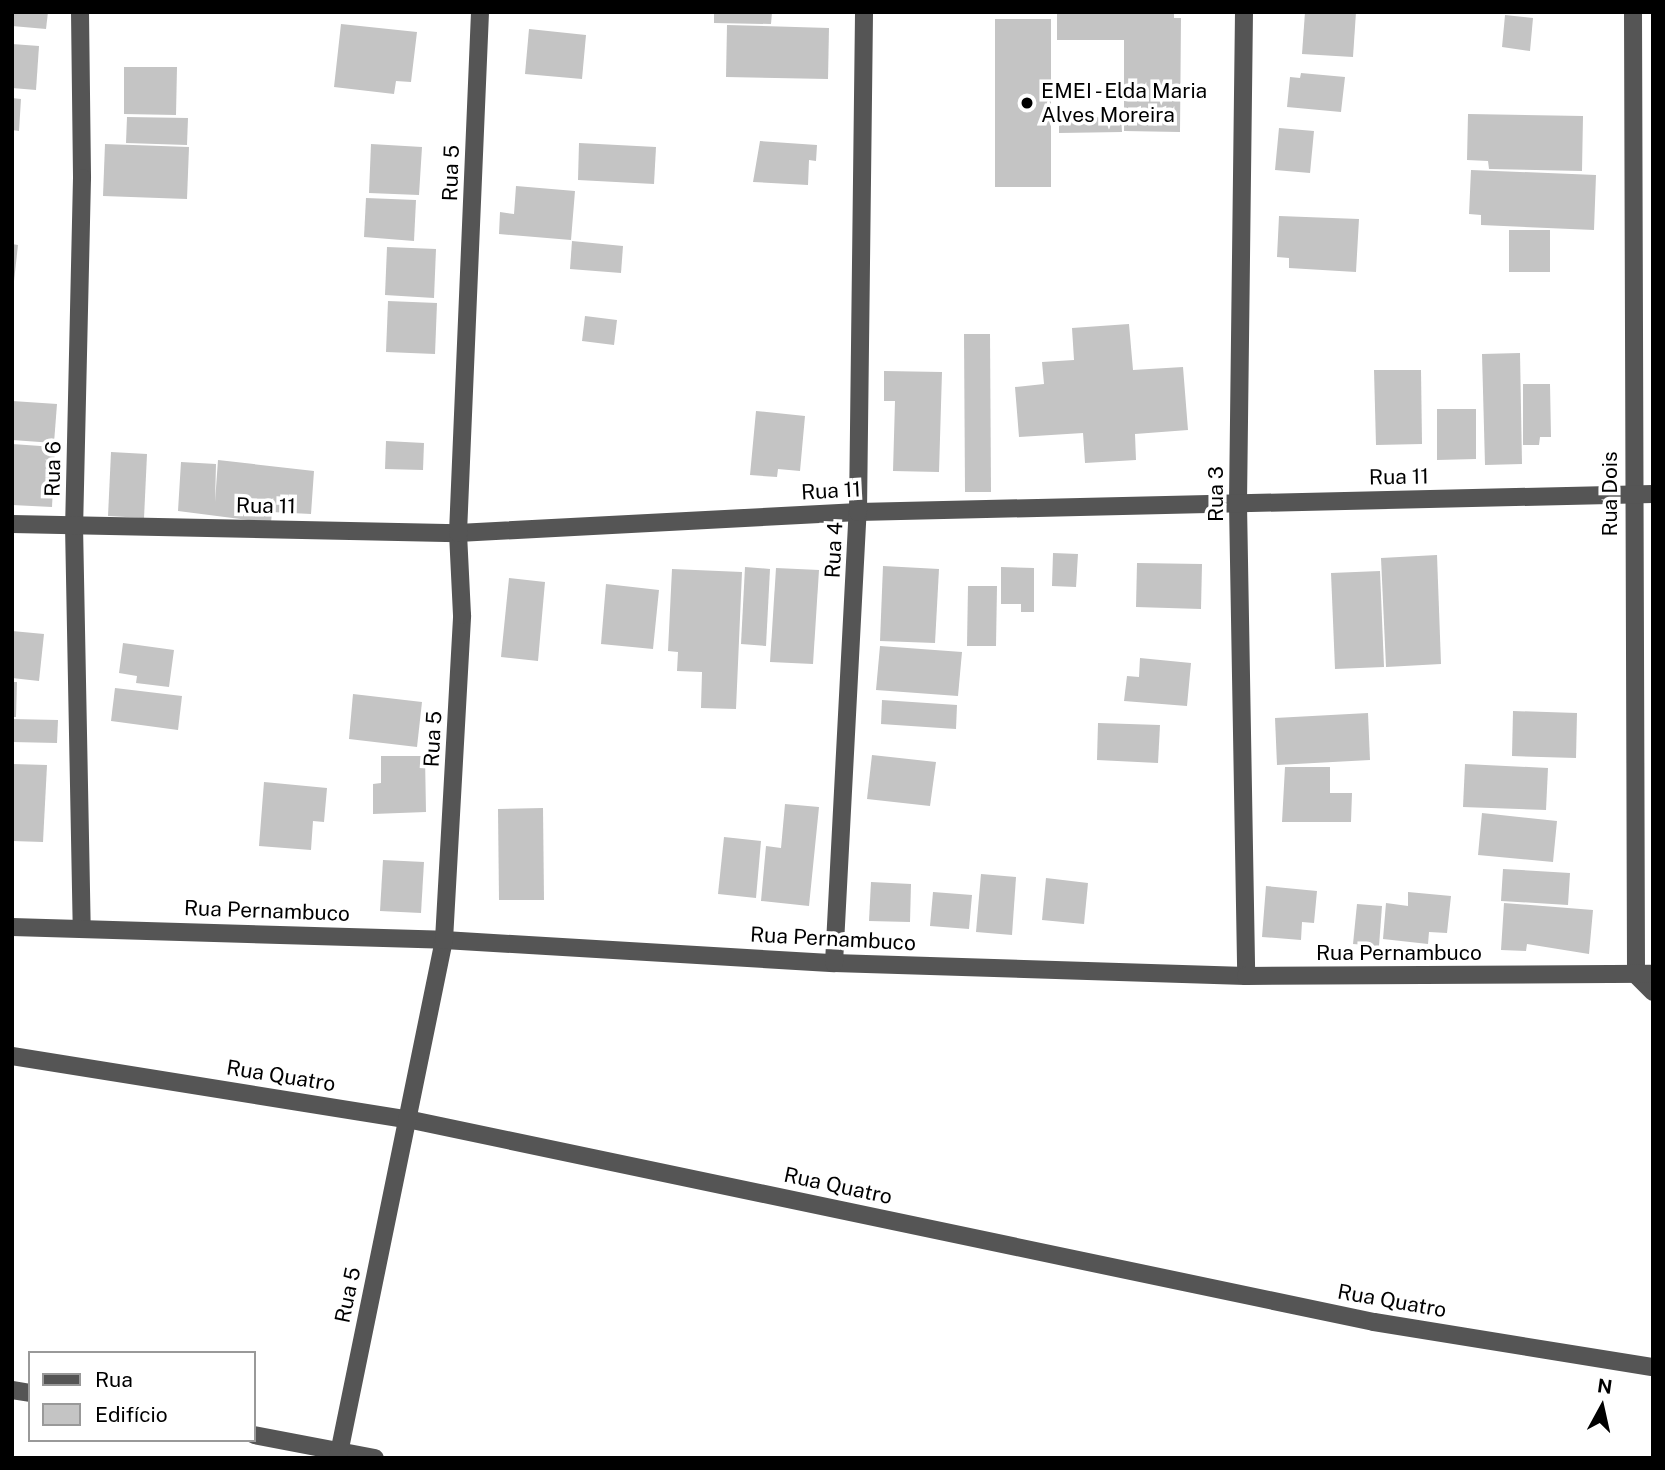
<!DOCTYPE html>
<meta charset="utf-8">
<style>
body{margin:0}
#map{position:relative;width:1665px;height:1470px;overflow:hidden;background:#fff;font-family:"Public Sans",sans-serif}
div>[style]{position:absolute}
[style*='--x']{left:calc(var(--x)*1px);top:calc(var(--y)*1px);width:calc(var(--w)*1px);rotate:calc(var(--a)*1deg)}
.building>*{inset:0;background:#c4c4c4}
.minor>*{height:18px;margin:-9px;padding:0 9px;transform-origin:9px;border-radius:9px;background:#555}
.dots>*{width:19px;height:19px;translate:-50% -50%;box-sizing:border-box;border:4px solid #fff;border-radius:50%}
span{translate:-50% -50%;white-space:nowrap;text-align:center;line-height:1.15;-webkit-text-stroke:7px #fff;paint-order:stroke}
.poi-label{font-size:21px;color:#000}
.left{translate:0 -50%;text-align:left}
.street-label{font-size:21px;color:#000}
.frame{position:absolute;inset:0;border:14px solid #000;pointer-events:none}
.legend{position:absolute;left:28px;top:1351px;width:228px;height:91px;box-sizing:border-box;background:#fff;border:2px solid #999;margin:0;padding:9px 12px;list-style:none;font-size:21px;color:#000}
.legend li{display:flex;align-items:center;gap:14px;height:35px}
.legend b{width:35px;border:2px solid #999}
.north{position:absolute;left:1567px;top:1372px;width:70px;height:70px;-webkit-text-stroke:5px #fff;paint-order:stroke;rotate:8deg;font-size:19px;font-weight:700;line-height:28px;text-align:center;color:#000}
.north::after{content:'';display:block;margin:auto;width:24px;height:32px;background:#000;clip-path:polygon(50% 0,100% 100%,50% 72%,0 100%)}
</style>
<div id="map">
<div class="building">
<i style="clip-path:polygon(12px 12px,48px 12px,46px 29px,12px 26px)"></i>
<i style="clip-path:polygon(714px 12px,772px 12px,771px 24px,714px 23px)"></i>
<i style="clip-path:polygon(1057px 12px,1174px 12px,1174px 18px,1181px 18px,1180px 132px,1124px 131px,1124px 40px,1057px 40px)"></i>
<i style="clip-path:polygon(1305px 12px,1356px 12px,1353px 57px,1302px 54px)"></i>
<i style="clip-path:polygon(1505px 15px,1533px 18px,1530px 51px,1502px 47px)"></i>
<i style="clip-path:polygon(995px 19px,1051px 19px,1051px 187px,995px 187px)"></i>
<i style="clip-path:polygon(341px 24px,417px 32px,411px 82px,396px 81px,394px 94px,334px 87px)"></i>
<i style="clip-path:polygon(727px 25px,829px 28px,828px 79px,726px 77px)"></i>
<i style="clip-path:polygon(529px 29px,586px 35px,582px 79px,525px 74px)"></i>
<i style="clip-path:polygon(12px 44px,39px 46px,36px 90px,12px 88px)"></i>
<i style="clip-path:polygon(124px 67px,177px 67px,176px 115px,124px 114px)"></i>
<i style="clip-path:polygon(1301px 73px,1345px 77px,1341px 112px,1287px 107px,1290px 77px,1300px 78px)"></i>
<i style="clip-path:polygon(12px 98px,21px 99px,19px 131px,12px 130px)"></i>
<i style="clip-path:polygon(1468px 114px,1583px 116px,1582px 171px,1489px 169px,1488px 161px,1467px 160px)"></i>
<i style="clip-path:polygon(127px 117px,188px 118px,187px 145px,126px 143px)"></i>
<i style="clip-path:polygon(1121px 117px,1122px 132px,1059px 133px,1059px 118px)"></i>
<i style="clip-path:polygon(1279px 128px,1314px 131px,1310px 173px,1275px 170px)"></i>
<i style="clip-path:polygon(760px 141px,817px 145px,816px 161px,809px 160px,808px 185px,753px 182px)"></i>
<i style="clip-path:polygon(579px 143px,656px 147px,654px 184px,578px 180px)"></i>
<i style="clip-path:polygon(105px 144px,189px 147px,187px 199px,103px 196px)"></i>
<i style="clip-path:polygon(371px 144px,422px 147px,419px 195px,369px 193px)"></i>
<i style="clip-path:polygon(1471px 170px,1596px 175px,1594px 230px,1481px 225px,1481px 215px,1469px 214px)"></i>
<i style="clip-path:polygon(516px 186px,575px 191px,571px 240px,499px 234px,500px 212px,514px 214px)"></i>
<i style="clip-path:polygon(366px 198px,416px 200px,414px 241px,364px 237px)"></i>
<i style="clip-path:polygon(1279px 216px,1359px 219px,1356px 272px,1289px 268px,1289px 258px,1277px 257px)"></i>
<i style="clip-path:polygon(1509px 230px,1550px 230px,1550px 272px,1509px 272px)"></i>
<i style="clip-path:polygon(572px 241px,623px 246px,621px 273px,570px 269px)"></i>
<i style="clip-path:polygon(12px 244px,18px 245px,14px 281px,12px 281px)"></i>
<i style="clip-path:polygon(387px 247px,436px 249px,434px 298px,385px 295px)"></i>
<i style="clip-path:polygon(388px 301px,437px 303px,435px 354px,386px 352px)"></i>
<i style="clip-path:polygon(585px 316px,617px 320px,614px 345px,582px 341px)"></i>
<i style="clip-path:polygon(1129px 324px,1133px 370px,1183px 367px,1188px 430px,1135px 434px,1136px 460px,1085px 463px,1083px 433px,1019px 437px,1015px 387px,1044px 384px,1042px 362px,1074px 360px,1072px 328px)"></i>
<i style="clip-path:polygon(964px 334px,990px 334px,991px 492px,965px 492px)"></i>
<i style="clip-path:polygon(1520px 353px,1522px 464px,1485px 465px,1482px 354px)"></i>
<i style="clip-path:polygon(1374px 370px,1421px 370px,1422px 444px,1376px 445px)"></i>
<i style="clip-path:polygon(884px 371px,942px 372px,939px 472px,893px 471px,895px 401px,884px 401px)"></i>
<i style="clip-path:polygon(1523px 384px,1550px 384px,1551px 437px,1540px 437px,1539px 445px,1523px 445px)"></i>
<i style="clip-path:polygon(12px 401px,57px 404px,54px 443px,12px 440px)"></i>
<i style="clip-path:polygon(1437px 409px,1476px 409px,1476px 459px,1437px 460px)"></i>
<i style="clip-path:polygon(756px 411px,805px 416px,800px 471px,778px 469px,777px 477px,750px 475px)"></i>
<i style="clip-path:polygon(386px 441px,424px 443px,423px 470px,385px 469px)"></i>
<i style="clip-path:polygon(12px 444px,55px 447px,52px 507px,12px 505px)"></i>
<i style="clip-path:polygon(111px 452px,147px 454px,144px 518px,108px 516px)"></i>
<i style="clip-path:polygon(218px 460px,314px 471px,311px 514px,272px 512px,271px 523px,178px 511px,181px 462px,216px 464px,215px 502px)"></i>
<i style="clip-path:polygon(1053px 553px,1078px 554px,1076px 587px,1052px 586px)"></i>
<i style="clip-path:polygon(1437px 555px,1441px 664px,1386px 667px,1381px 558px)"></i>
<i style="clip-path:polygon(1137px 563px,1202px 564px,1201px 609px,1136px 607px)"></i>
<i style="clip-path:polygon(883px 566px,939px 569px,935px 643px,880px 641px)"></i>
<i style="clip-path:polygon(745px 567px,770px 569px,766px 646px,741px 644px)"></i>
<i style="clip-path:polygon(1001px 567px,1034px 568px,1034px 612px,1021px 612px,1021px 604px,1001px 604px)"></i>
<i style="clip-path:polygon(776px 568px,819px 570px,813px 664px,770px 662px)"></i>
<i style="clip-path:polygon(672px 569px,742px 572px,736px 709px,701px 708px,702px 672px,677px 671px,678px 652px,668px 651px)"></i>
<i style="clip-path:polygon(1380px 571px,1384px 667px,1335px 669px,1331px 573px)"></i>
<i style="clip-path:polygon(509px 578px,545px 582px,538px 661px,501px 657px)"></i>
<i style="clip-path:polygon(606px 584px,659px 590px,653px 649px,601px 644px)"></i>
<i style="clip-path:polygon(968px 586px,997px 586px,996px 646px,967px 646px)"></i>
<i style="clip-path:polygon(12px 631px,44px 634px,39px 681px,12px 678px)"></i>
<i style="clip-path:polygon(123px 643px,174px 650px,169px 687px,136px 683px,137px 676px,119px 673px)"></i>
<i style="clip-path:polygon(880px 646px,962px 652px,958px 696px,876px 690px)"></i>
<i style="clip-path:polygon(1140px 658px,1191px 663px,1187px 706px,1124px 701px,1127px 676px,1139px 677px)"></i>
<i style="clip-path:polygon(12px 682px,17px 682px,16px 717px,12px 717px)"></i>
<i style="clip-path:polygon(115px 688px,182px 696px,178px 730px,111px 721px)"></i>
<i style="clip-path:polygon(353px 694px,422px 702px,417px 747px,349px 739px)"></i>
<i style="clip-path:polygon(882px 700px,957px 705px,956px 729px,881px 724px)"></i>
<i style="clip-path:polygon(1513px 711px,1577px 713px,1576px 758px,1512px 756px)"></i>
<i style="clip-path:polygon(1368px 713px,1370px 760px,1277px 765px,1275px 718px)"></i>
<i style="clip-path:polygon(12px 719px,58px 720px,57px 743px,12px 742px)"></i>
<i style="clip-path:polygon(1098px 723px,1160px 725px,1158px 763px,1097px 760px)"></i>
<i style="clip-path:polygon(872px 755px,936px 762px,930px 806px,867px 799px)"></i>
<i style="clip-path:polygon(381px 756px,425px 756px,426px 812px,373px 814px,373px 784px,381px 783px)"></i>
<i style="clip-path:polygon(12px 764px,47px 765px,43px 842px,12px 841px)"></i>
<i style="clip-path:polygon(1465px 764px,1548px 768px,1546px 810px,1463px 807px)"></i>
<i style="clip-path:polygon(1285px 767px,1330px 767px,1330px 793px,1352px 793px,1351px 822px,1282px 822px)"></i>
<i style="clip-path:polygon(264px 782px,327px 788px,324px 822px,313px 821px,311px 850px,259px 846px)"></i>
<i style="clip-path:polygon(785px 804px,819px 807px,809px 906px,761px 901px,766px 846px,781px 848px)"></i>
<i style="clip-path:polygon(543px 808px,544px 900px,499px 900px,498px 809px)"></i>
<i style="clip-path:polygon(1482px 813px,1557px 821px,1553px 862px,1478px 855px)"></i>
<i style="clip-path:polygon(724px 837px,761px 841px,756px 898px,718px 894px)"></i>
<i style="clip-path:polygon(383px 860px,424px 862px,421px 913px,380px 911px)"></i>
<i style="clip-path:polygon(1503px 869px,1570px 873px,1568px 905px,1501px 901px)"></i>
<i style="clip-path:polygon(981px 874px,1016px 877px,1012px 935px,976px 932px)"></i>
<i style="clip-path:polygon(1046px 878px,1088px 883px,1084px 924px,1042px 920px)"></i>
<i style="clip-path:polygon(871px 882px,911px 884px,910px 922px,869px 921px)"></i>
<i style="clip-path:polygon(1266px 886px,1317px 891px,1314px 923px,1302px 922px,1301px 940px,1262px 937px)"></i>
<i style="clip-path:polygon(933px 892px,972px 895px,969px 929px,930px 926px)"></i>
<i style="clip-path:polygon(1408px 892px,1451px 896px,1447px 933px,1429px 932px,1428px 944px,1383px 939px,1386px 903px,1408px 906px)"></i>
<i style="clip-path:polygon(1504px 903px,1593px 910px,1589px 954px,1527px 944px,1526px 951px,1501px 950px)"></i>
<i style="clip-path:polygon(1357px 904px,1382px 906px,1379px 946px,1353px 944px)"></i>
</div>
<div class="minor">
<i style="--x:80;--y:12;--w:166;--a:89.3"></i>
<i style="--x:82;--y:178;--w:347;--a:91.3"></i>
<i style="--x:74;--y:525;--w:403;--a:88.9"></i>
<i style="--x:1244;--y:12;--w:492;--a:90.7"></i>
<i style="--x:1238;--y:504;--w:472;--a:89"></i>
<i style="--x:1633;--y:12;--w:963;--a:89.82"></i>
<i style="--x:1636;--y:975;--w:24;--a:45"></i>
<i style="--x:12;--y:524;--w:446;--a:1.2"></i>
<i style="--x:458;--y:533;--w:401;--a:-3"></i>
<i style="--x:858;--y:512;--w:795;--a:-1.3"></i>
<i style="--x:12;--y:927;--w:432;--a:1.7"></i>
<i style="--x:444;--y:940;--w:391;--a:3.4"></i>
<i style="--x:834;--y:963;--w:412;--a:1.8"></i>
<i style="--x:1246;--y:976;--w:407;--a:-0.3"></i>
<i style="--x:834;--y:963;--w:452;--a:-87"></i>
<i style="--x:858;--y:512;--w:500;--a:-89.31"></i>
<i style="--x:12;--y:1056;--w:400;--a:9.1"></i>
<i style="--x:407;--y:1119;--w:988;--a:11.86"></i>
<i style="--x:1374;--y:1322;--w:283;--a:9.2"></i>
<i style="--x:12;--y:1390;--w:18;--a:9"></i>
<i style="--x:254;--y:1435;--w:123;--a:10.8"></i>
<i style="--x:338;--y:1458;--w:529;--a:-78.44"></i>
<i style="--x:444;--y:940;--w:325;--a:-86.8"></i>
<i style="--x:462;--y:615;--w:82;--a:-92.8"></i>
<i style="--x:458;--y:533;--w:521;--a:-87.58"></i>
</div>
<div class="dots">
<i style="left:1027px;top:103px;background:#000"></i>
</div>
<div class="poi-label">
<span class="left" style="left:1041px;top:103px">EMEI - Elda Maria<br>Alves Moreira</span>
</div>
<div class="street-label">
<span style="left:451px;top:173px;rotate:-88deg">Rua 5</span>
<span style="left:53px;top:469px;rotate:-89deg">Rua 6</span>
<span style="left:1399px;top:477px;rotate:-1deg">Rua 11</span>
<span style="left:831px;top:491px;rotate:-3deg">Rua 11</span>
<span style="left:1216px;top:494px;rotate:-90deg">Rua 3</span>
<span style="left:1610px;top:494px;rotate:-90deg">Rua Dois</span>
<span style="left:266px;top:506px;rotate:1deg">Rua 11</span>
<span style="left:834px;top:550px;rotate:-87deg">Rua 4</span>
<span style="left:433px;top:739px;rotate:-87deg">Rua 5</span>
<span style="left:267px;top:911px;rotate:2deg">Rua Pernambuco</span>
<span style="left:833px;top:939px;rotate:3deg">Rua Pernambuco</span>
<span style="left:1399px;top:953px">Rua Pernambuco</span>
<span style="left:281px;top:1076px;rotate:9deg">Rua Quatro</span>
<span style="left:838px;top:1186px;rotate:12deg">Rua Quatro</span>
<span style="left:348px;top:1295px;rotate:-78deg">Rua 5</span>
<span style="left:1392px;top:1301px;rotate:10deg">Rua Quatro</span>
</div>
<div class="frame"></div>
<ul class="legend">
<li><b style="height:9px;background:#555"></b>Rua</li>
<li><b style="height:19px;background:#c4c4c4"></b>Edifício</li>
</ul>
<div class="north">N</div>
</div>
